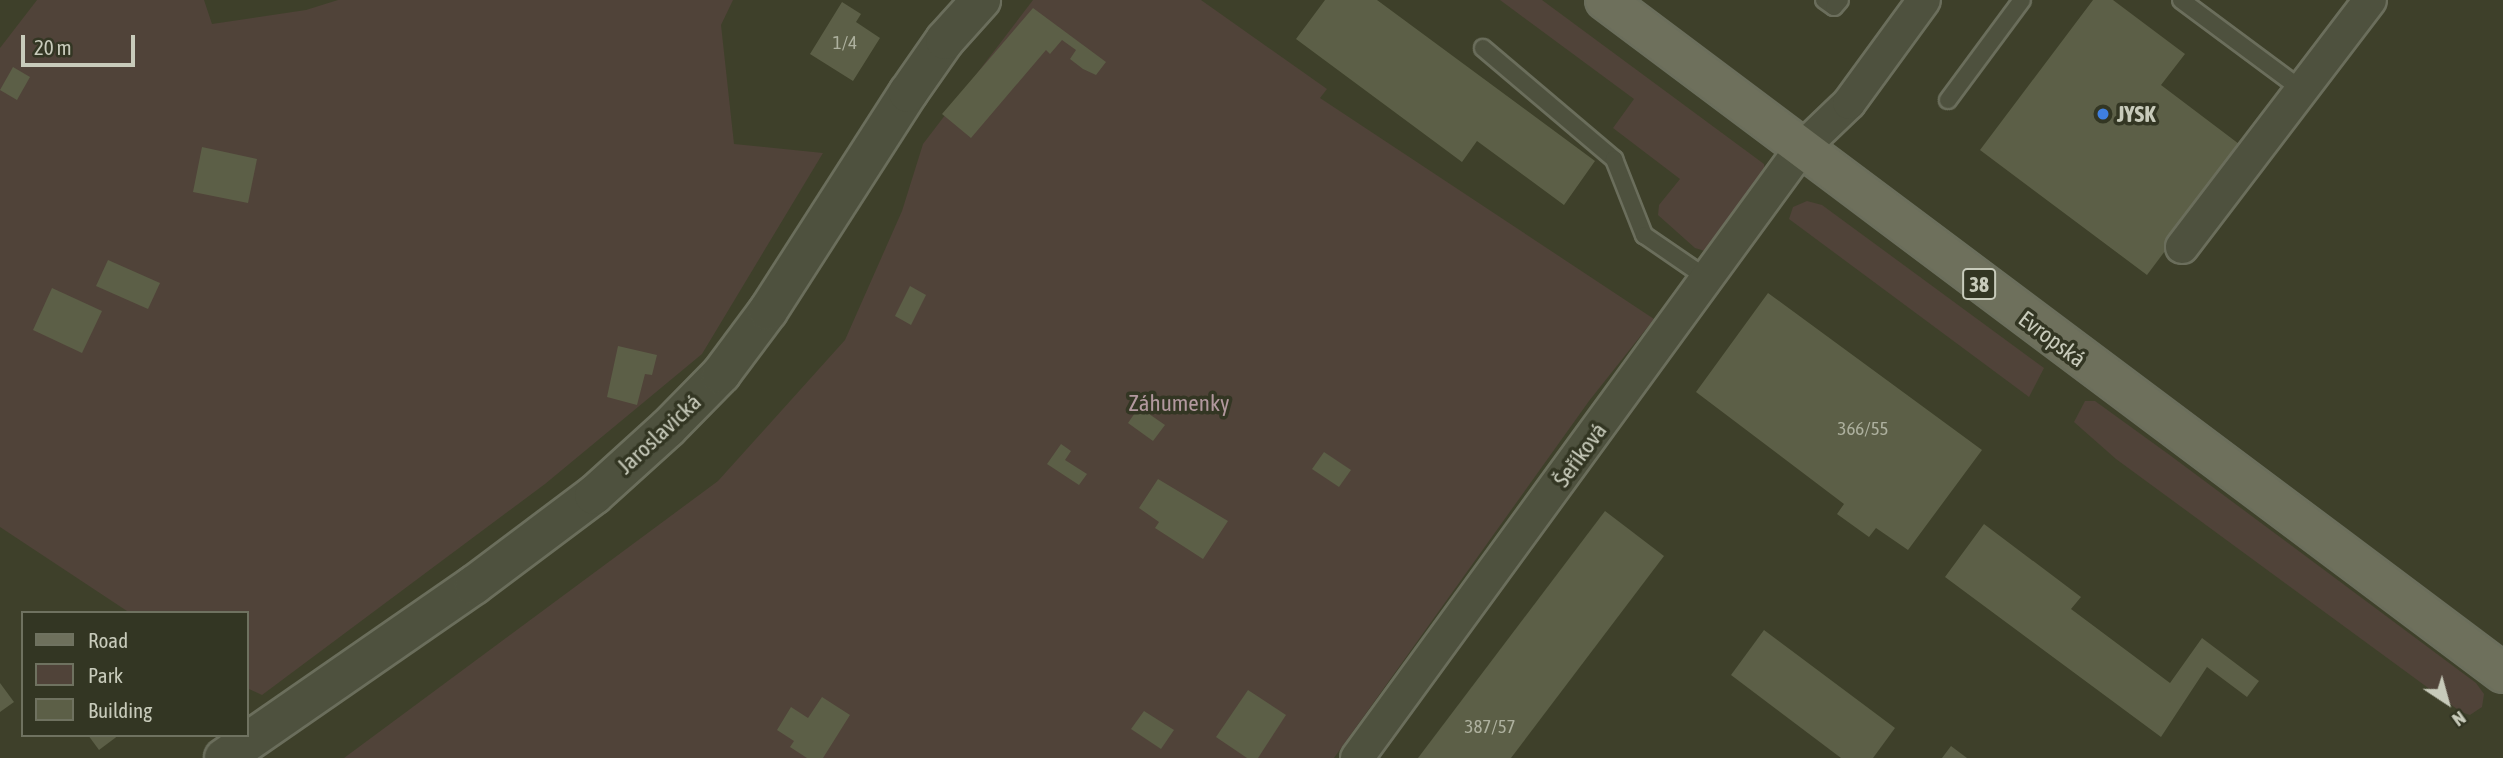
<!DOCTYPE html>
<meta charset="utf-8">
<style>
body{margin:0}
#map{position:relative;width:2503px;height:758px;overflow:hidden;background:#3e402a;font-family:"Asap Condensed",sans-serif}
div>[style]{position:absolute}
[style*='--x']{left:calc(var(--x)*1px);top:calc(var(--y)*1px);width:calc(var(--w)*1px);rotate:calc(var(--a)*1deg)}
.green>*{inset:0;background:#504339}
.building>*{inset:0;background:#5c5f47}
.roads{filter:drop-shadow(2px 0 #6b6e5c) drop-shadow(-2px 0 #6b6e5c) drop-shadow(0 2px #6b6e5c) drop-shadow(0 -2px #6b6e5c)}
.service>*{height:16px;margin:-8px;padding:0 8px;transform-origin:8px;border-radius:8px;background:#4e513e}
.minor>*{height:32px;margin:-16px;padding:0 16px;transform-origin:16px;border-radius:16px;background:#4e513e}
.tertiary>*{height:38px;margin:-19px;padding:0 19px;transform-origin:19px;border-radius:19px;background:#4e513e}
.primary>*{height:38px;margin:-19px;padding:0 19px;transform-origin:19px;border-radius:19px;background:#6e705c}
.dots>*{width:19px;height:19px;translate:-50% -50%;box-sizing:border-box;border:4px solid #333623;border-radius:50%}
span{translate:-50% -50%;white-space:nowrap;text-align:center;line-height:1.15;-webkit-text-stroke:7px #333623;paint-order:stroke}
.number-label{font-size:19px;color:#adb09e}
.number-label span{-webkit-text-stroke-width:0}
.shield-label span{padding:2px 5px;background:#333623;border:2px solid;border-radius:5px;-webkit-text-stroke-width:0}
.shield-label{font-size:21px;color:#c8cbbb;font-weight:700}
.poi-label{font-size:23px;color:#c8cbbb;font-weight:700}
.left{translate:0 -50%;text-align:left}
.street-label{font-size:23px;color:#c8cbbb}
.park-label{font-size:23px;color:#b2989e}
.legend{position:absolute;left:21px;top:611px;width:228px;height:126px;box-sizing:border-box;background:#333623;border:2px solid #6f7260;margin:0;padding:9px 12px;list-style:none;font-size:21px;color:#c8cbbb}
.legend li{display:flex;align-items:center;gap:14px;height:35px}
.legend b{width:35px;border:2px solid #6f7260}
.north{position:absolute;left:2412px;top:667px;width:70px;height:70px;-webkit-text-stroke:5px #333623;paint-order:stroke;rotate:144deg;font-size:19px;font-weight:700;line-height:28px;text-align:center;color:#c8cbbb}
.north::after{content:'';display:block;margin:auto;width:24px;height:32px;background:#c8cbbb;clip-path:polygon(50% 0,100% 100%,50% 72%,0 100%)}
.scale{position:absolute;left:21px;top:35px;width:114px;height:32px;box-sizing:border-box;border:4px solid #c8cbbb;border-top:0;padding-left:9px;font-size:21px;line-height:24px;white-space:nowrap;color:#c8cbbb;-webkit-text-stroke:5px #333623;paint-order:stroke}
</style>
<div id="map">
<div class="green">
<i style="clip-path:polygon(37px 0,204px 0,212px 24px,306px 10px,338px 0,733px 0,721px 25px,734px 144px,823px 153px,702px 354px,545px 484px,262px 695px,247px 688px,247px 613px,130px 613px,0 527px,0 48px)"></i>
<i style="clip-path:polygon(1033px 0,1201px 0,1327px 89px,1320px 98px,1654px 319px,1589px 401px,1334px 758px,344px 758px,718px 481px,845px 340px,902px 211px,923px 144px)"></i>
<i style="clip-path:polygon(1500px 0,1542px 0,1764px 164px,1765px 173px,1705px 251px,1695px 248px,1658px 215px,1659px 205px,1680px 179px,1613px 128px,1634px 99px)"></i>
<i style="clip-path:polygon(1807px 201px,1822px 205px,2044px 368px,2029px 397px,1789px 219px,1793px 207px)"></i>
<i style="clip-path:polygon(2085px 401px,2095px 401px,2171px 456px,2476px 683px,2484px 694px,2482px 707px,2470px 715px,2461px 712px,2116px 459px,2074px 422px)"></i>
</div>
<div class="building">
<i style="clip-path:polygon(1325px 0,1377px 0,1595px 161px,1564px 205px,1477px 141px,1462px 162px,1296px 39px)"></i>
<i style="clip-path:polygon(2093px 0,2113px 0,2185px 54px,2161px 85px,2243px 147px,2147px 275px,1980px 150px)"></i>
<i style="clip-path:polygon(842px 2px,861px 14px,856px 22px,880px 38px,853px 81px,810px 54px)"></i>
<i style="clip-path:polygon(1033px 8px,1106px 62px,1096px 75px,1083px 69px,1070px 59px,1076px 50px,1062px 40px,1050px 54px,1046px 50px,971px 138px,942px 114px)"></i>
<i style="clip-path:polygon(13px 67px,30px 77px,17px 100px,0 90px)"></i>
<i style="clip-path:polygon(202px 147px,257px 159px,248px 203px,193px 192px)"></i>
<i style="clip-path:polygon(108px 260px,160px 283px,148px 309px,96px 286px)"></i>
<i style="clip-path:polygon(910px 286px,926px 295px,911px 325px,895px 316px)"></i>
<i style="clip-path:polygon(52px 288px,102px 311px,82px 353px,33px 330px)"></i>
<i style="clip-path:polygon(1768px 293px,1982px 450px,1908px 550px,1876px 528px,1869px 537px,1837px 514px,1844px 504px,1696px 392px)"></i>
<i style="clip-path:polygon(618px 346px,657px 355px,652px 375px,645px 374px,637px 405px,607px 397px)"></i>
<i style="clip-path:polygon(1139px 407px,1165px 425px,1153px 441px,1128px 423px)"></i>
<i style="clip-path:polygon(1061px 444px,1071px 451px,1065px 460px,1087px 474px,1079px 485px,1047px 464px)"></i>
<i style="clip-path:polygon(1324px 452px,1351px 470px,1339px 487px,1312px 469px)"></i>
<i style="clip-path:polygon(1158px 479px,1228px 521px,1203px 559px,1155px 528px,1159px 522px,1139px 508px)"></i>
<i style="clip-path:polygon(1605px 511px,1664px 556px,1511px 758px,1418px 758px)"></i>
<i style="clip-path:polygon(1984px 524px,2081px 597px,2071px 609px,2170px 683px,2202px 638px,2259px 681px,2247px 697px,2207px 667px,2161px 737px,1945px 577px)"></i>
<i style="clip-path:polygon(1764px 630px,1895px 728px,1873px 758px,1841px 758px,1731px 675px)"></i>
<i style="clip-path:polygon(0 683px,14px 702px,0 712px)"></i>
<i style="clip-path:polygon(1248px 690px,1286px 715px,1258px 758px,1247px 758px,1216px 737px)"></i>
<i style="clip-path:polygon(822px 697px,850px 715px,823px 758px,807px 758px,790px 747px,794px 741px,777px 730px,791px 707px,808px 718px)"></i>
<i style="clip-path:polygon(1144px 711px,1174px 730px,1161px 749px,1131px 729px)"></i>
<i style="clip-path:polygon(88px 735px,119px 735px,99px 750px)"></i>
<i style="clip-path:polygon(1951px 746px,1967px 758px,1942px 758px)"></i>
</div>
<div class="roads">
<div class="service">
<i style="--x:1824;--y:0;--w:12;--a:35"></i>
<i style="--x:1834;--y:7;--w:9;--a:-49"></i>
<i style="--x:2181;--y:0;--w:151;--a:36.6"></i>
<i style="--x:1483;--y:48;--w:172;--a:40.3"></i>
<i style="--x:1614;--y:159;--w:82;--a:68.5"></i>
<i style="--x:1644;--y:235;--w:78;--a:34.5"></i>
<i style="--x:1948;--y:100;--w:124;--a:-53.5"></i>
</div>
<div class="minor">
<i style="--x:2182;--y:247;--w:310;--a:-52.7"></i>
<i style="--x:1357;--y:758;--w:752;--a:-53.92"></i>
<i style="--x:1800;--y:150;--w:68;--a:-43.8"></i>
<i style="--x:1849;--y:103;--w:127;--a:-53.9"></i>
</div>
<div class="tertiary">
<i style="--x:224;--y:758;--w:304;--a:-34.7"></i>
<i style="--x:474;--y:585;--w:150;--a:-36.9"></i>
<i style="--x:594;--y:495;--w:100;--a:-42.2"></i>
<i style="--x:668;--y:428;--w:76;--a:-45.5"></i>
<i style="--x:721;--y:374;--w:79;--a:-53.3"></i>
<i style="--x:768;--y:311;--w:259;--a:-57.3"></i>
<i style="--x:908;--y:93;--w:65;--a:-55.1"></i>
<i style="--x:945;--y:40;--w:54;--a:-48"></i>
</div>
<div class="primary">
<i style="--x:1605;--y:0;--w:1122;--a:36.85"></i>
</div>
</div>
<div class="dots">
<i style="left:2103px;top:114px;background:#3f7fe0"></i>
</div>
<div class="number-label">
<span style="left:845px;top:43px">1/4</span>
<span style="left:1863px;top:429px">366/55</span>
<span style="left:1490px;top:727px">387/57</span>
</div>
<div class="shield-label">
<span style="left:1979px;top:284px">38</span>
</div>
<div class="poi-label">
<span class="left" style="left:2117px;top:114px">JYSK</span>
</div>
<div class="street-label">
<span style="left:2052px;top:339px;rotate:37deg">Evropská</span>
<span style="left:659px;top:434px;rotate:-43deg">Jaroslavická</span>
<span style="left:1580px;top:455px;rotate:-54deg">Šeříková</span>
</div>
<div class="park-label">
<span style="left:1179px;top:403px">Záhumenky</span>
</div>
<ul class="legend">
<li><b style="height:9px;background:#6e705c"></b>Road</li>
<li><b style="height:19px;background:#504339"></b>Park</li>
<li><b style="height:19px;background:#5c5f47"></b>Building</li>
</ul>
<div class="north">N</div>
<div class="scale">20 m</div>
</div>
